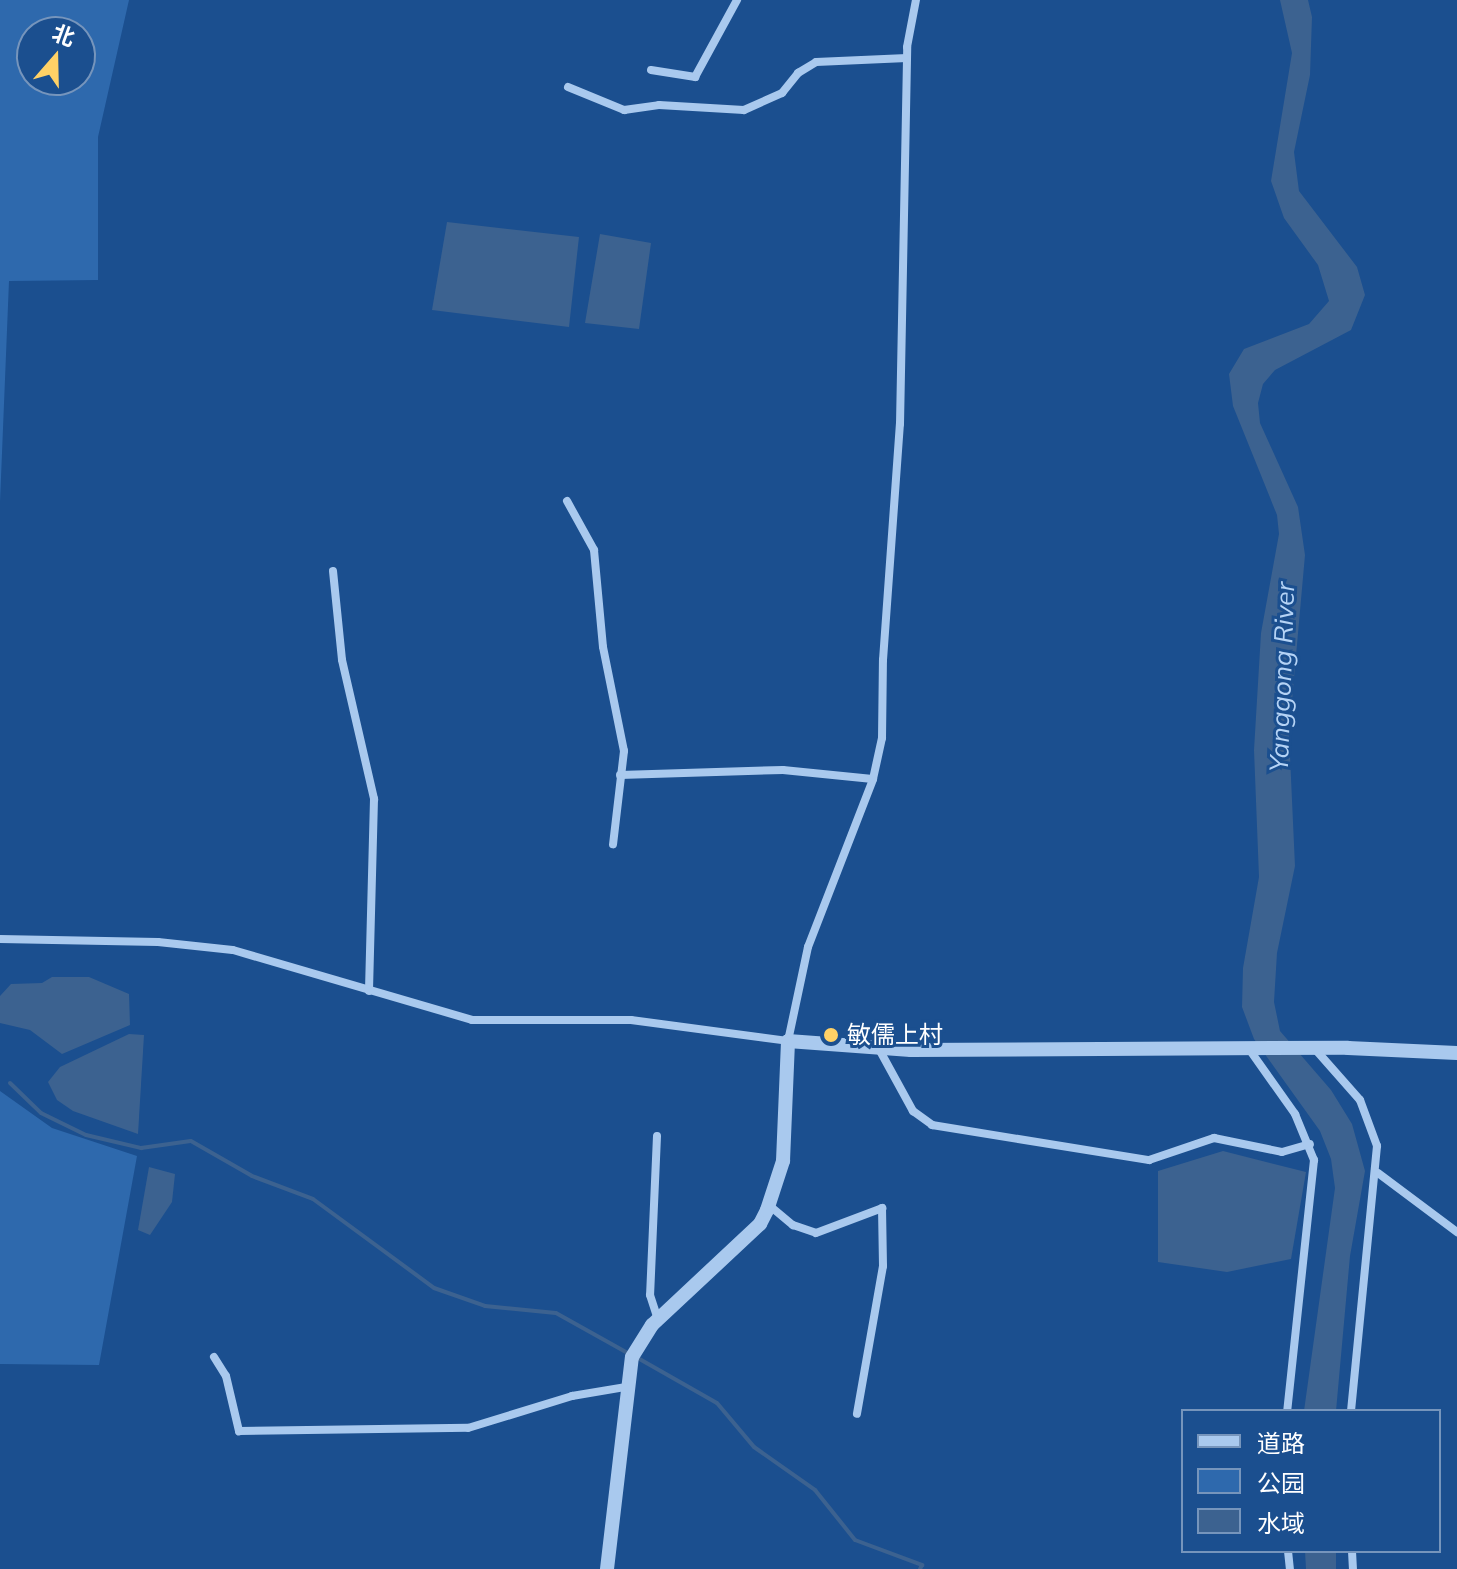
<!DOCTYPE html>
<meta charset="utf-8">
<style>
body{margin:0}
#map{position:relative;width:1457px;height:1569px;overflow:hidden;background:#1b4f8f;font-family:Mulish,"Noto Sans SC",sans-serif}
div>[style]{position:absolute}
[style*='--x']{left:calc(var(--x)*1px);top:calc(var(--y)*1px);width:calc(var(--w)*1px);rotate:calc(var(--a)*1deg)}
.green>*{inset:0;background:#2e69ad}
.water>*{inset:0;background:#3c6290}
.stream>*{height:4px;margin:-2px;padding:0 2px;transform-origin:2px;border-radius:2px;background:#3c6290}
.minor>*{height:8px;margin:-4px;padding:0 4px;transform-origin:4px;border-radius:4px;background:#a9c9ee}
.tertiary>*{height:14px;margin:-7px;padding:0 7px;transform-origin:7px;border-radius:7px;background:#a9c9ee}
.dots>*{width:22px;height:22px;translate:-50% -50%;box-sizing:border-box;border:4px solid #1b4f8f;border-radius:50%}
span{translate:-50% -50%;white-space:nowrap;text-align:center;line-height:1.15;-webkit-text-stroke:6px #1b4f8f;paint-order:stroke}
.poi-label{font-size:24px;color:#fff}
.left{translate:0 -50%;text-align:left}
.water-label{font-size:26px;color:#b5d3f5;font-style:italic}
.legend{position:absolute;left:1181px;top:1409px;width:260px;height:144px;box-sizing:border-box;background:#1b4f8f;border:2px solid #7695bc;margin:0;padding:10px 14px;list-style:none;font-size:24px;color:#fff}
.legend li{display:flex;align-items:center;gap:16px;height:40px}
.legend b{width:40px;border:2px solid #7695bc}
.north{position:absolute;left:16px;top:16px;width:80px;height:80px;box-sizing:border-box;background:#1b4f8f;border:2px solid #7695bc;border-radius:50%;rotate:20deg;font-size:22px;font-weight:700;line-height:32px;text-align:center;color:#fff}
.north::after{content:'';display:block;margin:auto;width:28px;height:36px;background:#ffd166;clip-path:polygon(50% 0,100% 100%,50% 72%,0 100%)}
</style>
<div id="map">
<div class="green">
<i style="clip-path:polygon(evenodd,0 0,129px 0,98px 137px,98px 280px,9px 281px,0 502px,0 0,32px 32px,80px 32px,80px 80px,32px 80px,32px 32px)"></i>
<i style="clip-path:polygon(0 1091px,52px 1128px,137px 1156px,99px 1365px,0 1364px)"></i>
</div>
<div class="water">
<i style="clip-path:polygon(1280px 0,1308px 0,1312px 17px,1310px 75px,1294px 152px,1299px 191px,1357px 267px,1365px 295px,1351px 330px,1275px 370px,1263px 384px,1258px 403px,1260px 423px,1298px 507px,1305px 555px,1289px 734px,1295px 866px,1277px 953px,1274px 1002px,1280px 1031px,1331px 1090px,1352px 1124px,1365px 1171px,1350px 1256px,1336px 1411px,1304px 1411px,1335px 1188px,1331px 1159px,1320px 1131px,1254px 1039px,1242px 1007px,1243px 968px,1259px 877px,1254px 750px,1261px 633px,1279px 534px,1277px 515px,1233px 406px,1229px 374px,1244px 349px,1309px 324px,1329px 301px,1318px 265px,1284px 218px,1271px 181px,1292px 53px)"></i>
<i style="clip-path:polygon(447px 222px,579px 237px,569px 327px,432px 310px)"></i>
<i style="clip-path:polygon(600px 234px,651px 243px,639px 329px,585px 323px)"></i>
<i style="clip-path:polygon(52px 977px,89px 977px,129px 994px,130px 1025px,62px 1054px,30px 1030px,0 1023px,0 996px,11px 984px,42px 983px)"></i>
<i style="clip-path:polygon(129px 1034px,144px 1035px,138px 1134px,73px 1111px,57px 1100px,48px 1082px,60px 1067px)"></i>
<i style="clip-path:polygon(1223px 1151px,1306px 1172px,1291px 1259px,1227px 1272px,1158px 1262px,1158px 1171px)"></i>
<i style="clip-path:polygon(149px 1167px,175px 1174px,172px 1202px,150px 1235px,138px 1230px)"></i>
<i style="clip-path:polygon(1305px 1551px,1336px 1551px,1336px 1569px,1306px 1569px)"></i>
</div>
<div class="stream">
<i style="--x:10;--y:1083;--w:43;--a:44.1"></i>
<i style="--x:41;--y:1113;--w:50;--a:26.1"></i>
<i style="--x:86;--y:1135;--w:57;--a:13.3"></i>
<i style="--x:141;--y:1148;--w:50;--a:-8"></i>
<i style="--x:191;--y:1141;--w:70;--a:29.8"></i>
<i style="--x:252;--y:1176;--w:65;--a:20.7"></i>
<i style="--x:313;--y:1199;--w:150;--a:36.3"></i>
<i style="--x:434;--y:1288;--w:54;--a:19.4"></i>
<i style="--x:485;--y:1306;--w:71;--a:5.6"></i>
<i style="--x:556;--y:1313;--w:82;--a:29.1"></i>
<i style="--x:636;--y:1357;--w:93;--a:29.6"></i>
<i style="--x:717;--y:1403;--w:57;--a:49.9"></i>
<i style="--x:754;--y:1447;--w:75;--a:35.2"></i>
<i style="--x:815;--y:1490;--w:64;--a:51.3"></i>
<i style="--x:855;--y:1540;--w:72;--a:20.5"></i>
<i style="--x:922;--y:1565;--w:4;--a:117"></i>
</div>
<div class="minor">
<i style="--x:651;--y:70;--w:45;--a:9"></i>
<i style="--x:695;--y:77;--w:88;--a:-61.4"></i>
<i style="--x:568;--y:87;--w:61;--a:22.3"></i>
<i style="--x:624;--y:110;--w:35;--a:-8"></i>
<i style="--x:659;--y:105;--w:85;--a:3.4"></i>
<i style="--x:744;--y:110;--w:42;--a:-24.1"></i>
<i style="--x:782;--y:93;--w:26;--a:-51"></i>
<i style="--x:798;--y:73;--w:21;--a:-31"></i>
<i style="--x:816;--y:62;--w:91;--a:-2.5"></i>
<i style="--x:567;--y:501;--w:56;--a:61.1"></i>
<i style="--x:594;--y:550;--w:97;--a:84.7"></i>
<i style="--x:603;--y:647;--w:106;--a:78.6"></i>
<i style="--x:624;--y:751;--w:94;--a:96.7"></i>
<i style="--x:333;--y:571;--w:89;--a:84.2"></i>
<i style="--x:342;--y:660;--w:143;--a:77"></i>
<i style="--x:374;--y:799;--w:192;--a:91.5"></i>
<i style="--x:620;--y:775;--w:163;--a:-1.8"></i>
<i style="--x:783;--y:770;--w:90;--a:5.7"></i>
<i style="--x:0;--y:939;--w:158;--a:1.1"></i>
<i style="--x:158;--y:942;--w:75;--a:6.1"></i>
<i style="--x:233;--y:950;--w:249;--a:16.3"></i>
<i style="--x:472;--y:1020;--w:159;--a:0"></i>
<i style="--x:631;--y:1020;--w:158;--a:7.6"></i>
<i style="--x:788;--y:1041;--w:96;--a:-78"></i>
<i style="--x:808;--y:947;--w:180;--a:-68.8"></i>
<i style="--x:873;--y:779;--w:42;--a:-77.6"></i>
<i style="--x:882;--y:738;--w:78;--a:-89.3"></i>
<i style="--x:883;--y:660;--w:237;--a:-85.9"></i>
<i style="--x:900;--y:424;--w:377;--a:-88.9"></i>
<i style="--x:907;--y:47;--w:48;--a:-79.2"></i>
<i style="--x:879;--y:1049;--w:71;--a:61.3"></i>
<i style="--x:913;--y:1111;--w:24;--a:36"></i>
<i style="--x:932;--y:1125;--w:220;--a:9.2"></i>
<i style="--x:1149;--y:1160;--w:69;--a:-18.7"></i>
<i style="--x:1214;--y:1138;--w:69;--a:11.6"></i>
<i style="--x:1282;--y:1152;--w:29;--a:-16"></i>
<i style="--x:1249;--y:1049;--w:80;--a:54.7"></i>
<i style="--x:1295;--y:1114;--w:50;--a:67.6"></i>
<i style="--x:1314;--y:1160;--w:252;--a:96.1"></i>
<i style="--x:1315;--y:1049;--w:68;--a:48.6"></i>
<i style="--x:1360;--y:1100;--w:49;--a:69.7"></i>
<i style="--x:1377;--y:1146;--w:266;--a:95.6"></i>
<i style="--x:657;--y:1136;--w:159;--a:92.5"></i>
<i style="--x:650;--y:1295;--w:25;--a:72"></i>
<i style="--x:1378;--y:1173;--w:99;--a:36.8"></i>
<i style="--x:770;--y:1206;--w:30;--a:40"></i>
<i style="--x:793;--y:1225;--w:24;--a:19"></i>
<i style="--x:816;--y:1233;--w:71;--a:-20.7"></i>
<i style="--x:882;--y:1208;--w:58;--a:89"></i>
<i style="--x:883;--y:1266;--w:150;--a:100"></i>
<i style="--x:214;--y:1357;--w:22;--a:58"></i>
<i style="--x:226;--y:1376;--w:57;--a:76.7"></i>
<i style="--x:239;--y:1431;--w:229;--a:-0.8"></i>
<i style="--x:468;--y:1428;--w:109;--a:-17.1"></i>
<i style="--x:572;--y:1396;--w:55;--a:-9.5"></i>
<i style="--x:1288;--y:1551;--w:18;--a:84"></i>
<i style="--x:1352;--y:1551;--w:18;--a:87"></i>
</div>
<div class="tertiary">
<i style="--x:607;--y:1569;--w:213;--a:-83.3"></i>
<i style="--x:632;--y:1357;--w:38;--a:-58"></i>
<i style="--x:652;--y:1325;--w:148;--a:-43.1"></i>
<i style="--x:760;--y:1224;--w:16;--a:-63"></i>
<i style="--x:767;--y:1210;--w:52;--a:-71.9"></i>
<i style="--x:783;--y:1161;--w:120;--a:-87.6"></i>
<i style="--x:788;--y:1041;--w:123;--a:4.2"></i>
<i style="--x:911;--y:1050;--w:437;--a:-0.3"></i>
<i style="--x:1348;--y:1048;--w:109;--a:2.6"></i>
</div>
<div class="dots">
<i style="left:831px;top:1035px;background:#ffd166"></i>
</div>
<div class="poi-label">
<span class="left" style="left:847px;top:1035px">敏儒上村</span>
</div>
<div class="water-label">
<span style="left:1282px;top:677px;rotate:-88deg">Yanggong River</span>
</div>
<ul class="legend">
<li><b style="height:10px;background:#a9c9ee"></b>道路</li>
<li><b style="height:22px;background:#2e69ad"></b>公园</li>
<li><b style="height:22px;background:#3c6290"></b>水域</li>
</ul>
<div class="north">北</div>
</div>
